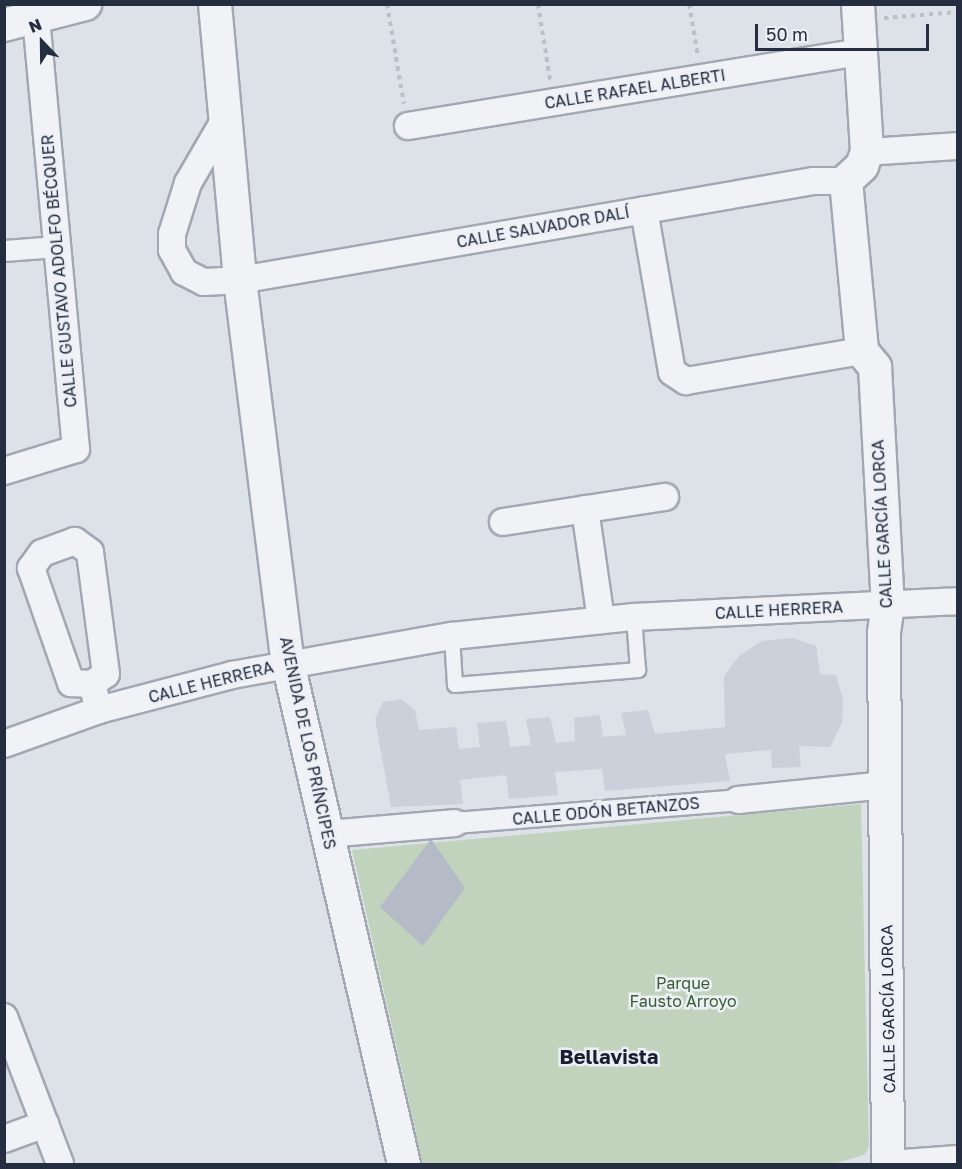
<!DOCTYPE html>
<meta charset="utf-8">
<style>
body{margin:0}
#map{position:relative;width:962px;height:1169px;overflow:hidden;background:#dde1e8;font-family:"Golos Text",sans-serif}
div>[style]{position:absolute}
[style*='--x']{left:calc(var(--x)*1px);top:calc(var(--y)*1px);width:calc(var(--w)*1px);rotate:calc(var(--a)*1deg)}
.built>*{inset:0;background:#cbd0db}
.green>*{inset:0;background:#c2d3bd}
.building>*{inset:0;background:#b4bac6}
.path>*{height:4px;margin-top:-2px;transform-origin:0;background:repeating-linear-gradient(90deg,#bbbfc7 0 4.5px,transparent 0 9px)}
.roads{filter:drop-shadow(2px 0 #a2a8b2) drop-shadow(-2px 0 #a2a8b2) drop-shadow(0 2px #a2a8b2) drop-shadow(0 -2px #a2a8b2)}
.service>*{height:14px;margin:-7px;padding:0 7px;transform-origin:7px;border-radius:7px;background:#f0f2f6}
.pedestrian>*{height:20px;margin:-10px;padding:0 10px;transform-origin:10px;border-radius:10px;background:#f0f2f6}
.minor>*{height:26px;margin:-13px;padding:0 13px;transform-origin:13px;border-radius:13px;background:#f0f2f6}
.tertiary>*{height:32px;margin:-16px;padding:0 16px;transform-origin:16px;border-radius:16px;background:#f0f2f6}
span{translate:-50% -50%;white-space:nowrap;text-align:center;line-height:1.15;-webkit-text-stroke:5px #ecf0f6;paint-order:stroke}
.street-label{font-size:16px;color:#252e40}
.park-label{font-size:16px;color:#385d31}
.quarter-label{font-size:20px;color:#171f31;font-weight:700}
.frame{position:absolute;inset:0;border:6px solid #252e40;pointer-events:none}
.north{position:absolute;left:12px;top:12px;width:60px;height:60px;-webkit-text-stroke:4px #ecf0f6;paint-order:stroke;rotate:338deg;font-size:16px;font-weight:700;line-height:24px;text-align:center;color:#252e40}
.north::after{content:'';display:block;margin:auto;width:21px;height:27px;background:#252e40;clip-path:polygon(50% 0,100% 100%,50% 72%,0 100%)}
.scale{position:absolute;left:755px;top:24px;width:174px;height:27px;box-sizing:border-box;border:3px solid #252e40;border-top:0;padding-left:8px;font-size:18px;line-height:21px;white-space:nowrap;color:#252e40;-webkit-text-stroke:4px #ecf0f6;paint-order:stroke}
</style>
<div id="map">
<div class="built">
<i style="clip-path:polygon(792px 638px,816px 646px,820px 674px,836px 675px,843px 700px,842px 723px,830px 747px,799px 746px,801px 767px,772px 768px,771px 750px,725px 754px,730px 781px,605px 791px,602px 769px,555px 772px,558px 795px,509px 799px,506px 775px,460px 780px,463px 804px,391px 807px,375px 719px,383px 702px,401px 699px,415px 710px,419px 730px,456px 727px,459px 749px,480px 747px,477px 723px,506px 721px,510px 747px,531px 745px,526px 719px,550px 717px,556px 743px,575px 741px,574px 718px,600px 715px,603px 737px,626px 735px,621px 713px,648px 710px,655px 734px,725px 727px,724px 676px,740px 655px,762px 641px)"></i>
</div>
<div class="green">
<i style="clip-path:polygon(861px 804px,869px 1147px,864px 1155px,833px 1164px,423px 1164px,352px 850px)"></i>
</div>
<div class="building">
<i style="clip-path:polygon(431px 839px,465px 888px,423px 946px,380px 907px)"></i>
</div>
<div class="path">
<i style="--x:387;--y:4;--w:101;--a:80.4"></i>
<i style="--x:538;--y:4;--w:77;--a:81"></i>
<i style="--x:689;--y:4;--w:53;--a:80.2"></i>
<i style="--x:884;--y:18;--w:74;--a:-4.6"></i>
</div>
<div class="roads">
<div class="service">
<i style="--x:452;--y:636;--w:49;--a:86.5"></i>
<i style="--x:455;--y:685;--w:184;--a:-4.7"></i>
<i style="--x:638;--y:670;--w:53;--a:-94.3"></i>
</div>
<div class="pedestrian">
<i style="--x:4;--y:251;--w:53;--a:-4.3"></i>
<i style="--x:455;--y:823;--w:284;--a:-4.6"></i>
</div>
<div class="minor">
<i style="--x:224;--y:121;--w:72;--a:120.1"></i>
<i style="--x:188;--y:183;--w:53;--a:107.4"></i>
<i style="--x:172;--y:234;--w:16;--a:90"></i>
<i style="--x:172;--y:250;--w:25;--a:61"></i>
<i style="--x:184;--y:272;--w:22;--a:27"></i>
<i style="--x:204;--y:282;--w:36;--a:-3"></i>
<i style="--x:240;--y:280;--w:581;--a:-9.8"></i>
<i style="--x:813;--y:181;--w:33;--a:0"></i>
<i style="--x:408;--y:126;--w:459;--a:-9.3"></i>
<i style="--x:867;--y:152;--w:91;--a:-3.8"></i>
<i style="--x:644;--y:210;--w:164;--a:80.2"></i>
<i style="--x:672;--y:372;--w:17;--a:33"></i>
<i style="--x:686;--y:381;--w:179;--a:-9.7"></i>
<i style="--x:4;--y:471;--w:75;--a:-17"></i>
<i style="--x:76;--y:449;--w:434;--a:-95.3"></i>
<i style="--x:585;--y:509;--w:112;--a:81.8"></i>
<i style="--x:503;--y:522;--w:164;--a:-8.8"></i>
<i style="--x:92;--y:684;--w:17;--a:-36"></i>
<i style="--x:106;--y:674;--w:123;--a:-97.5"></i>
<i style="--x:90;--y:552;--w:19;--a:-144"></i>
<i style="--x:75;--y:541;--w:35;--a:160"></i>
<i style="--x:42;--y:553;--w:19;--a:126"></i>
<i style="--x:31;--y:568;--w:122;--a:70.8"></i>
<i style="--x:71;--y:683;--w:21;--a:3"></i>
<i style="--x:92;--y:684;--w:27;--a:75"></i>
<i style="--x:4;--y:744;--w:101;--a:-19.7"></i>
<i style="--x:99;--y:710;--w:138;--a:-14.7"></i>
<i style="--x:232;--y:675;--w:223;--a:-10.1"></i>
<i style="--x:452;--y:636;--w:183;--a:-6"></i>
<i style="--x:634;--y:617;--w:324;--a:-2.8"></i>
<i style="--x:738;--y:800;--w:148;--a:-5.8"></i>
<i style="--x:327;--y:834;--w:128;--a:-4.9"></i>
<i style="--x:4;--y:1017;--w:157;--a:69.1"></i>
<i style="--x:4;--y:1139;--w:44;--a:-20.1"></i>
<i style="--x:890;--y:1164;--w:68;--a:-4.2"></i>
</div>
<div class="tertiary">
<i style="--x:215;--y:4;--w:277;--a:84.8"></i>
<i style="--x:240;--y:280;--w:386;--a:82.9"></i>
<i style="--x:288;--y:663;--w:514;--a:76.96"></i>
<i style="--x:858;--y:4;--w:148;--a:86.5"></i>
<i style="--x:867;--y:152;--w:15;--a:110"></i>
<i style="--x:862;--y:166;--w:22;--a:137"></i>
<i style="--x:846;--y:181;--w:171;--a:84.6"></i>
<i style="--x:862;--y:351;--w:21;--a:51"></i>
<i style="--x:875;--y:367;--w:237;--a:86.9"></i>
<i style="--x:888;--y:604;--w:29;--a:98"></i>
<i style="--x:884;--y:633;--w:531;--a:89.57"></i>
<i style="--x:4;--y:25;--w:84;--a:-14.5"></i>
</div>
</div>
<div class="street-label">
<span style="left:635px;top:89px;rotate:-9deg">CALLE RAFAEL ALBERTI</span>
<span style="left:543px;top:227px;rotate:-10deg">CALLE SALVADOR DALÍ</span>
<span style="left:59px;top:271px;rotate:-95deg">CALLE GUSTAVO ADOLFO BÉCQUER</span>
<span style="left:882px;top:524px;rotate:-93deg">CALLE GARCÍA LORCA</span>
<span style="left:779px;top:610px;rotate:-3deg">CALLE HERRERA</span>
<span style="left:211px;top:682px;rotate:-14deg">CALLE HERRERA</span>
<span style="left:308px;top:743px;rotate:78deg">AVENIDA DE LOS PRÍNCIPES</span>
<span style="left:606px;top:811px;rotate:-5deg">CALLE ODÓN BETANZOS</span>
<span style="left:888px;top:1009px;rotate:-91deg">CALLE GARCÍA LORCA</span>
</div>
<div class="park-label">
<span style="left:683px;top:992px">Parque<br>Fausto Arroyo</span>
</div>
<div class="quarter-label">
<span style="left:609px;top:1056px">Bellavista</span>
</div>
<div class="frame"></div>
<div class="north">N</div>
<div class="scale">50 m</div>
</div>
